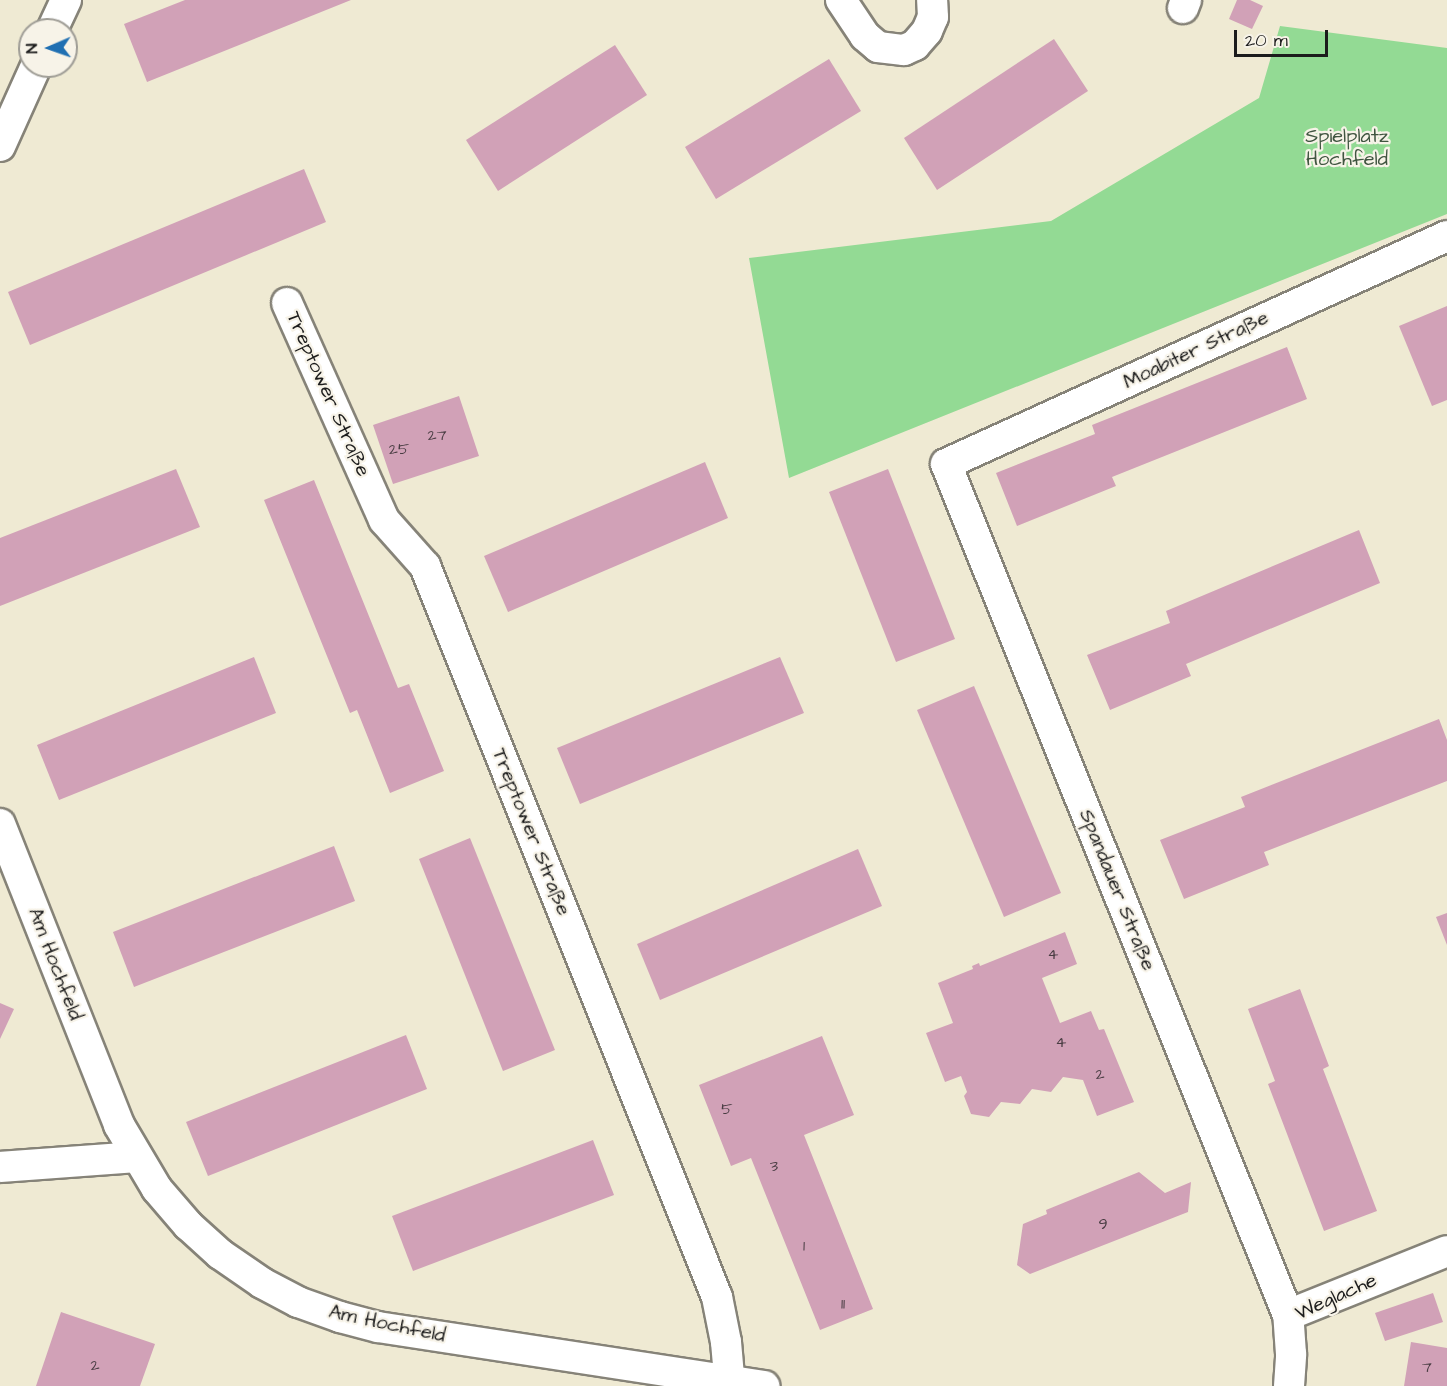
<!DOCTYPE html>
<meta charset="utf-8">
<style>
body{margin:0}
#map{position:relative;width:1447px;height:1386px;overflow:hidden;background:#efead3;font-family:"Architects Daughter",sans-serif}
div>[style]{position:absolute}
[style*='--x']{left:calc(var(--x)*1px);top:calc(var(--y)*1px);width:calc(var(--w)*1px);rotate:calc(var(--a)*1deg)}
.green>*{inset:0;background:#93da94}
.building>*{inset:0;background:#d1a1b7}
.roads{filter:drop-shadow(2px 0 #868378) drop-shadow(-2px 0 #868378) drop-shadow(0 2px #868378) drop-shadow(0 -2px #868378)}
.minor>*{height:30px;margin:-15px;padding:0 15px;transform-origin:15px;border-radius:15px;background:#fff}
span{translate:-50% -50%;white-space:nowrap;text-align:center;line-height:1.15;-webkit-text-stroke:4.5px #f7f3e8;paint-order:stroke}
.number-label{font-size:16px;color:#493d43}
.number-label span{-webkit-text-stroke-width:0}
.park-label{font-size:20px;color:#405540}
.street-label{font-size:20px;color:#1c1c1c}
.north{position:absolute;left:18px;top:18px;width:60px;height:60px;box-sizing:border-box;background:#f7f3e8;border:2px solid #9f9d96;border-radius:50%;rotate:268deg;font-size:16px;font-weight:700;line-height:24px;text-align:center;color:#1c1c1c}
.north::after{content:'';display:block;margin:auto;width:21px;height:27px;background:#1f6fb2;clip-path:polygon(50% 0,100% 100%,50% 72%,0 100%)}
.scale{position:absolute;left:1234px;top:30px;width:94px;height:27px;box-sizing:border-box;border:3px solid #1c1c1c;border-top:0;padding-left:8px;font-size:18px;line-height:21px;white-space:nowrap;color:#1c1c1c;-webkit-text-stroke:4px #f7f3e8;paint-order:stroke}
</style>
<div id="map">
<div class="green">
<i style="clip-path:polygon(1280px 26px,1447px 48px,1447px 214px,789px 478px,749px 258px,1051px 221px,1259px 98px)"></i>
</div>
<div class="building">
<i style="clip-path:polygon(185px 0,351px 0,147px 82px,124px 24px)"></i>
<i style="clip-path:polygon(1237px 0,1250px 0,1263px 6px,1252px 29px,1229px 19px)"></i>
<i style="clip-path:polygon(1054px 39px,1088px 91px,937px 190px,904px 138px)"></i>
<i style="clip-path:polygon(615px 45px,647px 95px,498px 191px,466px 140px)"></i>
<i style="clip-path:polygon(829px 59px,861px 111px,716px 199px,685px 147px)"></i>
<i style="clip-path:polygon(304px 169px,326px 222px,30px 345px,8px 292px)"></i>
<i style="clip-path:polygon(1447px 306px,1447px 400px,1432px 406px,1399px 326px)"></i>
<i style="clip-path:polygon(1287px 347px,1307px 399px,1112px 477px,1116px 486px,1017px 526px,996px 473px,1095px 434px,1092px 425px)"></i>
<i style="clip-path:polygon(459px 396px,479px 456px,393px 484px,373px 425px)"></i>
<i style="clip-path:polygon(705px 462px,728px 518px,508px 612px,484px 556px)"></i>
<i style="clip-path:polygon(176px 469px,200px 527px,0 606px,0 538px)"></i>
<i style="clip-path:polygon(888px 469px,955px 639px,896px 662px,829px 492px)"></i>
<i style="clip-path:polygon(314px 480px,398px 688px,409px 684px,444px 771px,390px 793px,357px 710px,350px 713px,264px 500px)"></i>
<i style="clip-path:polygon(1359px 530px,1380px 583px,1186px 664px,1191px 676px,1110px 710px,1087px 655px,1170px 623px,1166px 611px)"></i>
<i style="clip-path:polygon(254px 657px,276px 713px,59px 800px,37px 745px)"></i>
<i style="clip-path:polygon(780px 657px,804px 713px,580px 804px,557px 748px)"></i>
<i style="clip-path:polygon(974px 686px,1061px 893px,1004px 917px,917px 710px)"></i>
<i style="clip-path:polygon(1439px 719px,1447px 740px,1447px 781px,1264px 852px,1269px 865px,1184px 899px,1160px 840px,1245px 807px,1241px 797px)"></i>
<i style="clip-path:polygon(470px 838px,555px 1050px,503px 1071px,419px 859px)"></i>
<i style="clip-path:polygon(334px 846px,355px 901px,134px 987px,113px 932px)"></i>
<i style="clip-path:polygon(858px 849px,882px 906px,660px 1000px,637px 944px)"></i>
<i style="clip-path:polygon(1447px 913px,1447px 945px,1436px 917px)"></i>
<i style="clip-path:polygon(1065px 932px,1077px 964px,1042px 978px,1060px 1023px,1091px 1011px,1099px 1030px,1104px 1029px,1134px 1102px,1097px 1116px,1083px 1080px,1063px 1077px,1051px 1092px,1032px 1089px,1020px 1104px,1001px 1102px,989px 1117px,971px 1114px,964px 1096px,967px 1092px,961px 1076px,945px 1082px,926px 1033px,953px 1023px,938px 983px,973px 969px,972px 966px,979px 963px,980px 966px)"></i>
<i style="clip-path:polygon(1300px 989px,1329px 1066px,1323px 1069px,1377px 1211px,1324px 1231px,1268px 1084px,1275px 1081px,1248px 1009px)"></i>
<i style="clip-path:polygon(0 1003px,14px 1009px,0 1039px)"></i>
<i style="clip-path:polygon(406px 1035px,427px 1089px,208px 1176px,186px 1122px)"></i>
<i style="clip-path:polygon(822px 1036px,854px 1115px,804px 1135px,873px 1309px,820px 1330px,751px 1158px,731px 1166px,699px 1085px)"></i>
<i style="clip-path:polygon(593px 1140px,614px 1195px,413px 1271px,392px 1216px)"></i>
<i style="clip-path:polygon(1139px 1172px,1165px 1193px,1191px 1182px,1188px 1212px,1030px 1274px,1017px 1265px,1023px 1224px,1047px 1214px,1046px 1210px)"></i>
<i style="clip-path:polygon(1433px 1293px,1443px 1322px,1385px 1341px,1375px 1313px)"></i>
<i style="clip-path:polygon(61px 1312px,155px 1344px,140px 1386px,36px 1386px)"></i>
<i style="clip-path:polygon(1411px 1342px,1447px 1348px,1447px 1386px,1404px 1386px)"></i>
</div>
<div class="roads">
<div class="minor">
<i style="--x:841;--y:0;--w:43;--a:56.3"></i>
<i style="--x:865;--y:36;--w:17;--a:40"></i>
<i style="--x:878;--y:47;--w:26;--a:7"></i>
<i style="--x:904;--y:50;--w:12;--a:-24"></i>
<i style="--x:915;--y:45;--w:18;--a:-49"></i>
<i style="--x:927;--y:31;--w:15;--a:-67"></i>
<i style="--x:933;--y:17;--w:17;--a:-93"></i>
<i style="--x:1183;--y:8;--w:9;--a:-69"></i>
<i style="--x:52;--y:30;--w:33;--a:-65"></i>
<i style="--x:0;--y:146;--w:88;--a:-65.8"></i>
<i style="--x:287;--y:303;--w:238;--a:65.9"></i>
<i style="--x:384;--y:520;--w:62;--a:48.3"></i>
<i style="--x:425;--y:566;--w:787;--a:68.23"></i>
<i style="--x:717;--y:1297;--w:46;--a:78.7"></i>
<i style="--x:726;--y:1342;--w:38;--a:85"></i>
<i style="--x:0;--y:824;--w:324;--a:68.4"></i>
<i style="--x:119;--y:1125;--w:74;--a:59.3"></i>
<i style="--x:157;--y:1189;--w:48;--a:49.3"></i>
<i style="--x:188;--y:1225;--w:43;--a:42.2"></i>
<i style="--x:220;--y:1254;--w:51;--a:34.6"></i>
<i style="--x:262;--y:1283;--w:41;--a:27.8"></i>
<i style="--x:298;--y:1302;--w:45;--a:19.7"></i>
<i style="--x:340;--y:1317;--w:39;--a:15"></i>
<i style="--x:378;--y:1327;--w:391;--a:8.7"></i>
<i style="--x:0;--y:1167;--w:136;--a:-4.2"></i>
<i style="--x:1288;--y:1315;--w:917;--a:-111.89"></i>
<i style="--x:946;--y:464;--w:550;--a:-24.47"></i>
<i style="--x:1289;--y:1386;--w:32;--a:-86"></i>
<i style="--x:1291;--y:1354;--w:39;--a:-94"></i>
<i style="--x:1288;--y:1315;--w:171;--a:-21.9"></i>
</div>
</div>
<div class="number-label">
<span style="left:437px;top:435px">27</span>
<span style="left:399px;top:449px">25</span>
<span style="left:1053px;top:954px">4</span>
<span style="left:1061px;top:1042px">4</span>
<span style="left:1100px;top:1074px">2</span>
<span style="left:727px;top:1109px">5</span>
<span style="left:774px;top:1166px">3</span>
<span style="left:1103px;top:1224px">9</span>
<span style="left:804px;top:1246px">1</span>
<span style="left:843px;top:1304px">11</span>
<span style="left:95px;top:1365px">2</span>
<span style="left:1427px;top:1367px">7</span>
</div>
<div class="park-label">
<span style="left:1347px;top:148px">Spielplatz<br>Hochfeld</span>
</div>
<div class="street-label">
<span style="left:1196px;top:350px;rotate:-25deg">Moabiter Straße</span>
<span style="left:328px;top:394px;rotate:66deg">Treptower Straße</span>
<span style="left:531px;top:832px;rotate:68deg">Treptower Straße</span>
<span style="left:1117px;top:890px;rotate:68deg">Spandauer Straße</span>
<span style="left:55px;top:964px;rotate:69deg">Am Hochfeld</span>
<span style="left:1336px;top:1297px;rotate:-24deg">Weglache</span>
<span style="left:387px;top:1324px;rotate:12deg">Am Hochfeld</span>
</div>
<div class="north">N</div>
<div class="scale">20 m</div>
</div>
